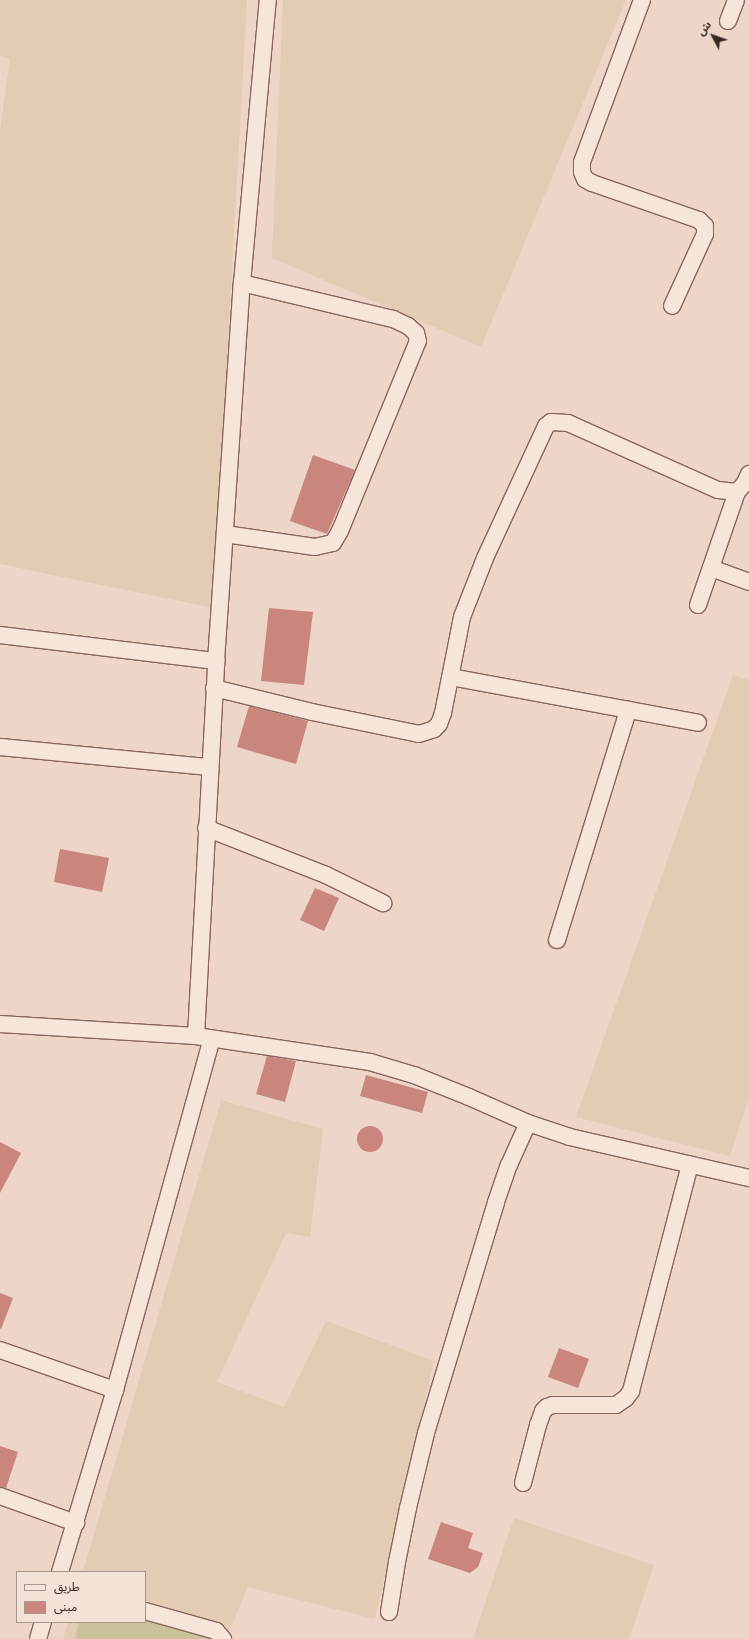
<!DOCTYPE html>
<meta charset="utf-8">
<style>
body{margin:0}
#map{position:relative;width:749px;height:1639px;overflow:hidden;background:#edd5c7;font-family:"Times New Roman","Noto Sans Arabic",serif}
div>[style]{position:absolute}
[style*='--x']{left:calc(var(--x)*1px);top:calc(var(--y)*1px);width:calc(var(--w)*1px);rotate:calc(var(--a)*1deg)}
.farmland>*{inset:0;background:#e2ccb4}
.green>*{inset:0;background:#cbc19b}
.building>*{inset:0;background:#c9857e}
.round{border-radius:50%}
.roads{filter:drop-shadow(1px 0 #88665d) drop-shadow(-1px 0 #88665d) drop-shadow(0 1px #88665d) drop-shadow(0 -1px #88665d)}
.minor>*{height:16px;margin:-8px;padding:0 8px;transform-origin:8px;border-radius:8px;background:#f8e5da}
span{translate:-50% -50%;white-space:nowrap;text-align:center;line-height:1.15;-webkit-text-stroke:4px #f4e2d6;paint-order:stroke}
.legend{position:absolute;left:16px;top:1571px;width:130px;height:52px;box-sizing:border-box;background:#f4e2d6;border:1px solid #a9968d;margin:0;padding:5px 7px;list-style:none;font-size:12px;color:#382420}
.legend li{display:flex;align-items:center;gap:8px;height:20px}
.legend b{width:20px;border:1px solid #a9968d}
.north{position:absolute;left:693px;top:16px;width:40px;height:40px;-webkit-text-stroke:3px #f4e2d6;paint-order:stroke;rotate:311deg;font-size:11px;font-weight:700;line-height:16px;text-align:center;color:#382420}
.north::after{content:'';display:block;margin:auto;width:14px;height:18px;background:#382420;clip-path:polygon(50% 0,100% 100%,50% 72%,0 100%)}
</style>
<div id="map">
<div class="farmland">
<i style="clip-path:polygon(0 0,247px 0,213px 608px,0 564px,0 130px,10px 59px,0 56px)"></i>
<i style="clip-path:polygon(283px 0,626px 0,481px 347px,272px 258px)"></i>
<i style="clip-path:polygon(733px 675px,749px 680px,749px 1098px,730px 1156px,576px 1117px)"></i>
<i style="clip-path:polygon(221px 1100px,323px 1129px,310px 1237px,286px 1233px,217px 1382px,284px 1407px,326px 1321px,434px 1361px,375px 1619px,248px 1587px,226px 1639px,63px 1639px,68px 1622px,145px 1622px,145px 1572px,83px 1572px)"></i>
<i style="clip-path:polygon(514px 1518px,654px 1565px,629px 1639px,473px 1639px)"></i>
</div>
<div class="green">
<i style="clip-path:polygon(145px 1617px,215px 1637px,214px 1639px,75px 1639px,79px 1622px,145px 1622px)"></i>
</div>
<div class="building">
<i style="clip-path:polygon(313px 455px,355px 470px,327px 534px,290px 521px)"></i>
<i style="clip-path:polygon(269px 608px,313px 612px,304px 685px,261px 681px)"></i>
<i style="clip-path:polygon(249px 706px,308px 721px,296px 764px,237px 747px)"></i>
<i style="clip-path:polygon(60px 849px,109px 858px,102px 892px,54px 882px)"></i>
<i style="clip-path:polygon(315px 888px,339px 898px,324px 931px,300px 920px)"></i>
<i style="clip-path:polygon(267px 1056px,296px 1061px,285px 1102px,256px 1094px)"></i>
<i style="clip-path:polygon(366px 1075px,428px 1092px,422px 1113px,360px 1096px)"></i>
<i class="round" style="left:357px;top:1126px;width:26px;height:26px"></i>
<i style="clip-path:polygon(0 1142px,21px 1153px,0 1193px)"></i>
<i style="clip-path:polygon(0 1293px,13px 1298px,1px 1329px,0 1328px)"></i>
<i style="clip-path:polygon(559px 1348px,589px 1359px,578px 1388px,548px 1377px)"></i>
<i style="clip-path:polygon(0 1446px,18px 1452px,6px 1488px,0 1487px)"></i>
<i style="clip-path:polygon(441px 1522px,473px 1533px,468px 1548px,483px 1553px,478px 1567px,470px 1573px,428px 1559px)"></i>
</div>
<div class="roads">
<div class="minor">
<i style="--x:642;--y:0;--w:173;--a:110.3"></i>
<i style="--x:582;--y:162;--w:10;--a:90"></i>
<i style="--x:582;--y:172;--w:8;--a:67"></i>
<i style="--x:585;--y:179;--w:8;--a:30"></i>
<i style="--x:592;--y:183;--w:113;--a:19.1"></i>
<i style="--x:699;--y:220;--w:8;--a:45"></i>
<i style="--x:705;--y:226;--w:8;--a:90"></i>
<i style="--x:705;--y:234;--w:79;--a:114.6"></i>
<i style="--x:728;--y:21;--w:22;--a:-69"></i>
<i style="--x:225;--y:534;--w:91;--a:8.2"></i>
<i style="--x:315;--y:547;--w:18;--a:-13"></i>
<i style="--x:333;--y:543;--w:14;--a:-60"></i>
<i style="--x:340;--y:531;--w:205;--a:-67.7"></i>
<i style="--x:418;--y:341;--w:8;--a:-104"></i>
<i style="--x:416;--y:333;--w:11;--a:-139"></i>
<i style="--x:408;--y:326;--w:17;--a:-155"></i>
<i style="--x:393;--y:319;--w:155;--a:-166.6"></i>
<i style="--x:711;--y:568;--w:40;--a:20.2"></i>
<i style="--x:698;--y:605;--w:120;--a:-71"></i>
<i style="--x:0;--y:635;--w:218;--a:6.9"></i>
<i style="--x:451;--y:677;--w:251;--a:10.5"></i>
<i style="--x:214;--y:688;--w:101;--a:13.8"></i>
<i style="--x:312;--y:712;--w:109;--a:11.6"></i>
<i style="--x:419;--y:734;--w:16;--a:-18"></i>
<i style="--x:434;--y:729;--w:7;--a:-45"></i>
<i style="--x:439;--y:724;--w:12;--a:-70"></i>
<i style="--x:443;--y:713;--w:98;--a:-78.8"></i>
<i style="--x:462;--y:617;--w:63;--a:-68.7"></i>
<i style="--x:485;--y:558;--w:145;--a:-65.2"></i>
<i style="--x:546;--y:426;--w:6;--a:-39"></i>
<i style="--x:551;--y:422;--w:17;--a:3"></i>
<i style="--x:568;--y:423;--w:164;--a:24.1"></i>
<i style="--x:718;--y:490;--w:19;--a:6"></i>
<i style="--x:737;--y:492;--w:12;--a:-48"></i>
<i style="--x:745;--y:483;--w:10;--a:-66"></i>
<i style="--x:0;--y:747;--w:210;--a:5.5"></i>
<i style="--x:206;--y:828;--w:129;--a:21.4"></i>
<i style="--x:326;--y:875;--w:64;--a:26.2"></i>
<i style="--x:557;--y:940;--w:241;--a:-72.8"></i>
<i style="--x:0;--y:1024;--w:196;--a:3.5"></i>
<i style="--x:196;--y:1036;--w:176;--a:8.5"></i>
<i style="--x:370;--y:1062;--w:46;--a:16.5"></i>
<i style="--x:414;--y:1075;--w:59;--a:21.8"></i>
<i style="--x:469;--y:1097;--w:64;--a:23.8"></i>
<i style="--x:528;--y:1123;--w:44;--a:18.4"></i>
<i style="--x:570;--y:1137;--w:184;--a:12.9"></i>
<i style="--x:196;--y:1036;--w:376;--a:-86.9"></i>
<i style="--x:216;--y:661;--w:379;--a:-86.1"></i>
<i style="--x:242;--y:283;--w:284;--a:-84.8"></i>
<i style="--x:0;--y:1350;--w:122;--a:19.2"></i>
<i style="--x:523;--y:1483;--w:60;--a:-75.5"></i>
<i style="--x:538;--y:1425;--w:15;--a:-70"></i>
<i style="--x:543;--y:1411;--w:6;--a:-45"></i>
<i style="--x:547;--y:1407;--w:6;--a:-18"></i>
<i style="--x:553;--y:1405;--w:63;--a:0"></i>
<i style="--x:616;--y:1405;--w:12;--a:-35"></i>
<i style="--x:626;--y:1398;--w:9;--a:-54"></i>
<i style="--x:631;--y:1391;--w:234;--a:-75.4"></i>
<i style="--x:0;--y:1496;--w:81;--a:19.6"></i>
<i style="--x:60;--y:1572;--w:190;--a:-73.2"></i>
<i style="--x:115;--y:1390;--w:364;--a:-74.6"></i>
<i style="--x:145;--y:1611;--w:74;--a:15.7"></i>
<i style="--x:216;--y:1631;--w:11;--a:49"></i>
<i style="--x:389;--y:1612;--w:51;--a:-80.9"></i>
<i style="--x:397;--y:1562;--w:55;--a:-78.5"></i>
<i style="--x:408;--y:1508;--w:77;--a:-76.5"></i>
<i style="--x:426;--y:1433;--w:241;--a:-73.1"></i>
<i style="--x:496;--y:1202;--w:39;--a:-71"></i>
<i style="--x:509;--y:1165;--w:46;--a:-65.7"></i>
<i style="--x:38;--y:1639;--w:18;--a:-74"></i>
</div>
</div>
<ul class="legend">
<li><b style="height:5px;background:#f8e5da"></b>طريق</li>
<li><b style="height:11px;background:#c9857e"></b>مبنى</li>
</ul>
<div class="north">ش</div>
</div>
